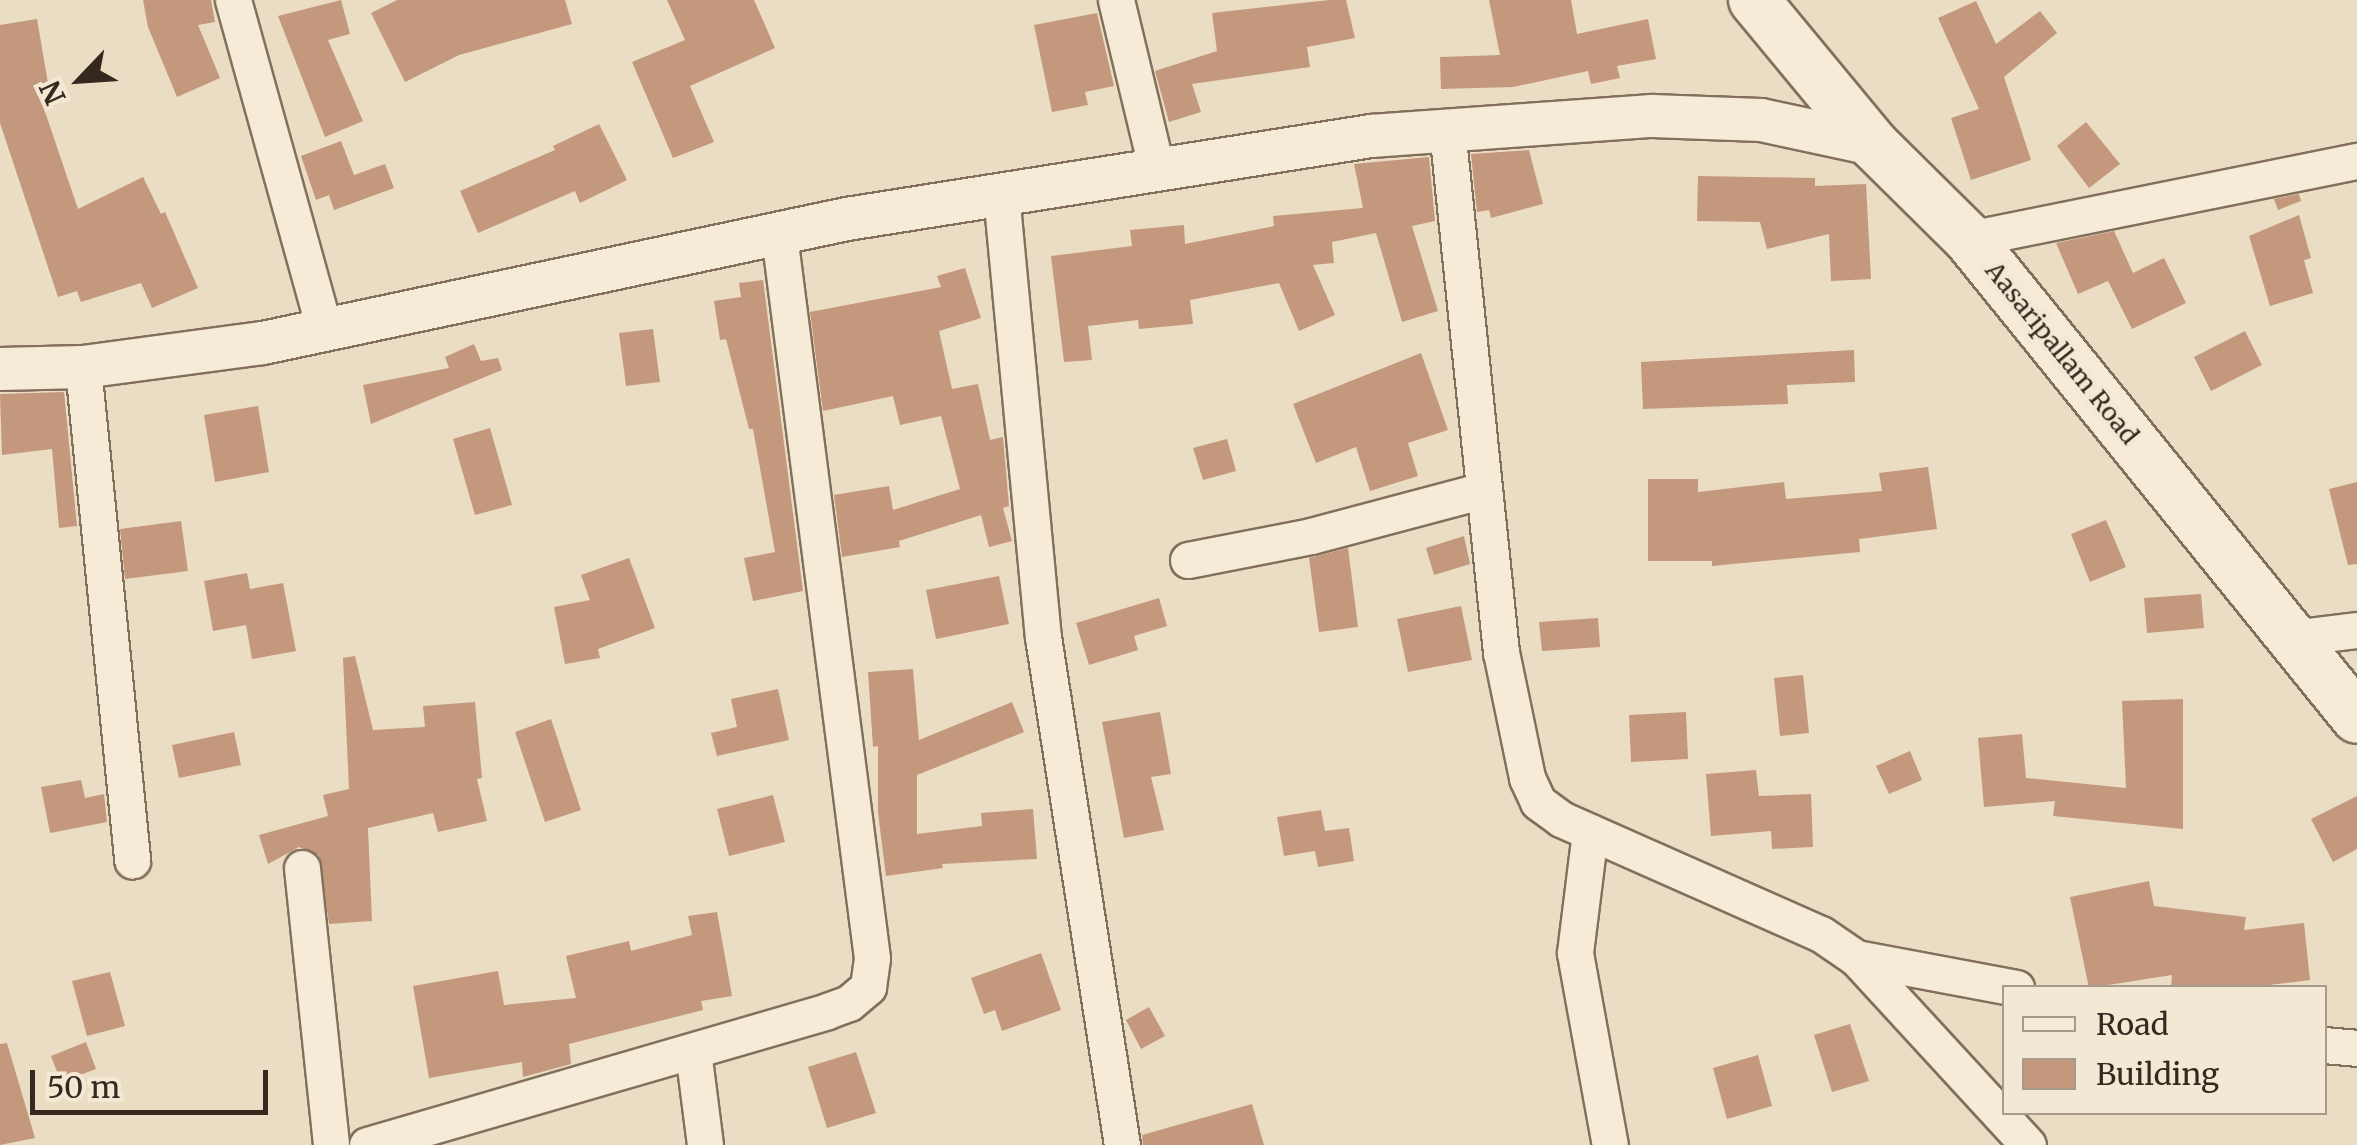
<!DOCTYPE html>
<style>
body{margin:0}
#map{position:relative;width:2357px;height:1145px;overflow:hidden;background:#eaddc4;font-family:Merriweather,serif}
div>[style]{position:absolute}
[style*='--x']{left:calc(var(--x)*1px);top:calc(var(--y)*1px);width:calc(var(--w)*1px);rotate:calc(var(--a)*1deg)}
.building>*{inset:0;background:#c4987d}
.roads{filter:drop-shadow(2px 0 #826f5c) drop-shadow(-2px 0 #826f5c) drop-shadow(0 2px #826f5c) drop-shadow(0 -2px #826f5c)}
.minor>*{height:35px;margin:-17.5px;padding:0 17.5px;transform-origin:17.5px;border-radius:17.5px;background:#f5ebd6}
.tertiary>*{height:42px;margin:-21px;padding:0 21px;transform-origin:21px;border-radius:21px;background:#f5ebd6}
.secondary>*{height:50px;margin:-25px;padding:0 25px;transform-origin:25px;border-radius:25px;background:#f5ebd6}
span{translate:-50% -50%;white-space:nowrap;text-align:center;line-height:1.15;-webkit-text-stroke:9px #f2e8d3;paint-order:stroke}
.street-label{font-size:25px;color:#34281f}
.legend{position:absolute;left:2002px;top:985px;width:325px;height:130px;box-sizing:border-box;background:#f2e8d3;border:2px solid #a69b8b;margin:0;padding:12px 18px;list-style:none;font-size:30px;color:#34281f}
.legend li{display:flex;align-items:center;gap:20px;height:50px}
.legend b{width:50px;border:2px solid #a69b8b}
.north{position:absolute;left:30px;top:30px;width:100px;height:100px;-webkit-text-stroke:8px #f2e8d3;paint-order:stroke;rotate:245deg;font-size:28px;font-weight:700;line-height:40px;text-align:center;color:#34281f}
.north::after{content:'';display:block;margin:auto;width:35px;height:45px;background:#34281f;clip-path:polygon(50% 0,100% 100%,50% 72%,0 100%)}
.scale{position:absolute;left:30px;top:1070px;width:238px;height:45px;box-sizing:border-box;border:5px solid #34281f;border-top:0;padding-left:12px;font-size:30px;line-height:35px;white-space:nowrap;color:#34281f;-webkit-text-stroke:8px #f2e8d3;paint-order:stroke}
</style>
<div id="map">
<div class="building">
<i style="clip-path:polygon(143px 0,211px 0,215px 22px,198px 25px,220px 78px,177px 97px,148px 27px)"></i>
<i style="clip-path:polygon(341px 0,350px 34px,328px 40px,363px 121px,325px 137px,278px 16px)"></i>
<i style="clip-path:polygon(397px 0,565px 0,572px 24px,459px 55px,405px 82px,371px 13px)"></i>
<i style="clip-path:polygon(667px 0,754px 0,775px 48px,690px 86px,714px 142px,673px 158px,632px 62px,685px 40px)"></i>
<i style="clip-path:polygon(1329px 0,1346px 0,1355px 38px,1307px 47px,1310px 67px,1192px 84px,1201px 112px,1169px 122px,1155px 71px,1217px 51px,1212px 13px)"></i>
<i style="clip-path:polygon(1489px 0,1571px 0,1577px 34px,1648px 19px,1656px 59px,1617px 66px,1620px 78px,1591px 84px,1588px 71px,1513px 87px,1441px 89px,1440px 57px,1500px 55px)"></i>
<i style="clip-path:polygon(1976px 1px,1996px 44px,2040px 11px,2057px 33px,2004px 77px,2031px 160px,1971px 180px,1951px 118px,1979px 109px,1938px 18px)"></i>
<i style="clip-path:polygon(1097px 13px,1114px 86px,1085px 92px,1088px 105px,1052px 112px,1034px 25px)"></i>
<i style="clip-path:polygon(37px 19px,49px 89px,38px 91px,78px 209px,143px 177px,161px 214px,165px 212px,198px 288px,152px 308px,141px 283px,81px 302px,77px 291px,58px 297px,0 123px,0 25px)"></i>
<i style="clip-path:polygon(2086px 122px,2120px 164px,2089px 188px,2057px 146px)"></i>
<i style="clip-path:polygon(599px 124px,627px 180px,580px 203px,575px 191px,478px 233px,460px 191px,555px 150px,553px 146px)"></i>
<i style="clip-path:polygon(341px 141px,354px 175px,385px 164px,394px 188px,334px 210px,329px 195px,316px 200px,301px 156px)"></i>
<i style="clip-path:polygon(1529px 150px,1543px 204px,1491px 218px,1489px 210px,1477px 212px,1471px 154px)"></i>
<i style="clip-path:polygon(1429px 157px,1435px 221px,1412px 226px,1438px 311px,1402px 322px,1376px 233px,1332px 242px,1334px 263px,1313px 265px,1335px 315px,1299px 331px,1279px 283px,1190px 300px,1193px 324px,1139px 329px,1138px 320px,1088px 326px,1092px 360px,1064px 362px,1051px 256px,1132px 246px,1130px 230px,1184px 225px,1185px 244px,1274px 226px,1273px 216px,1363px 208px,1354px 164px)"></i>
<i style="clip-path:polygon(1698px 176px,1815px 178px,1815px 186px,1866px 184px,1871px 279px,1831px 281px,1829px 234px,1767px 249px,1760px 222px,1697px 221px)"></i>
<i style="clip-path:polygon(2299px 194px,2301px 201px,2278px 210px,2274px 199px)"></i>
<i style="clip-path:polygon(2299px 215px,2311px 258px,2304px 260px,2313px 293px,2270px 306px,2249px 236px)"></i>
<i style="clip-path:polygon(2114px 231px,2133px 273px,2164px 258px,2186px 303px,2132px 329px,2108px 281px,2078px 294px,2056px 243px)"></i>
<i style="clip-path:polygon(965px 268px,981px 318px,939px 331px,952px 389px,978px 384px,990px 440px,1003px 437px,1009px 506px,1003px 508px,1012px 541px,989px 547px,981px 515px,899px 541px,900px 547px,842px 557px,834px 495px,889px 486px,893px 510px,960px 489px,941px 416px,900px 425px,893px 396px,823px 411px,810px 312px,941px 287px,937px 276px)"></i>
<i style="clip-path:polygon(763px 280px,803px 591px,753px 601px,744px 558px,775px 552px,753px 429px,749px 429px,726px 339px,720px 340px,714px 301px,741px 297px,739px 283px)"></i>
<i style="clip-path:polygon(653px 329px,660px 382px,626px 386px,619px 333px)"></i>
<i style="clip-path:polygon(2245px 331px,2262px 365px,2211px 391px,2194px 357px)"></i>
<i style="clip-path:polygon(474px 344px,481px 361px,498px 358px,502px 370px,371px 424px,363px 385px,449px 368px,445px 357px)"></i>
<i style="clip-path:polygon(1854px 350px,1855px 382px,1787px 385px,1788px 404px,1643px 409px,1641px 362px)"></i>
<i style="clip-path:polygon(1421px 353px,1448px 430px,1408px 443px,1418px 476px,1370px 491px,1356px 447px,1316px 463px,1293px 404px)"></i>
<i style="clip-path:polygon(64px 392px,77px 526px,59px 528px,52px 449px,2px 455px,0 394px)"></i>
<i style="clip-path:polygon(258px 406px,269px 472px,215px 482px,204px 415px)"></i>
<i style="clip-path:polygon(490px 428px,512px 505px,475px 515px,453px 439px)"></i>
<i style="clip-path:polygon(1227px 439px,1236px 471px,1203px 480px,1193px 448px)"></i>
<i style="clip-path:polygon(1928px 467px,1937px 529px,1859px 539px,1860px 552px,1712px 566px,1712px 561px,1648px 561px,1648px 479px,1698px 479px,1698px 492px,1784px 482px,1786px 499px,1882px 491px,1879px 473px)"></i>
<i style="clip-path:polygon(2357px 482px,2357px 564px,2348px 565px,2329px 489px)"></i>
<i style="clip-path:polygon(2106px 520px,2126px 567px,2090px 582px,2071px 534px)"></i>
<i style="clip-path:polygon(181px 521px,188px 571px,125px 579px,120px 529px)"></i>
<i style="clip-path:polygon(1464px 536px,1470px 564px,1434px 575px,1426px 548px)"></i>
<i style="clip-path:polygon(1348px 548px,1358px 627px,1319px 632px,1309px 558px)"></i>
<i style="clip-path:polygon(629px 558px,655px 628px,598px 649px,600px 658px,565px 664px,554px 607px,590px 600px,581px 575px)"></i>
<i style="clip-path:polygon(247px 573px,250px 589px,283px 583px,296px 651px,252px 659px,246px 625px,213px 631px,204px 581px)"></i>
<i style="clip-path:polygon(999px 576px,1009px 624px,936px 639px,926px 590px)"></i>
<i style="clip-path:polygon(2201px 594px,2204px 628px,2147px 633px,2144px 598px)"></i>
<i style="clip-path:polygon(1159px 598px,1167px 626px,1134px 636px,1138px 650px,1089px 665px,1076px 623px)"></i>
<i style="clip-path:polygon(1461px 606px,1472px 660px,1408px 672px,1397px 619px)"></i>
<i style="clip-path:polygon(1598px 618px,1600px 647px,1542px 651px,1539px 622px)"></i>
<i style="clip-path:polygon(355px 656px,373px 730px,425px 727px,423px 706px,475px 702px,482px 778px,477px 779px,487px 821px,438px 832px,433px 813px,368px 828px,372px 921px,329px 924px,319px 855px,299px 847px,268px 864px,259px 835px,328px 816px,323px 795px,349px 789px,343px 658px)"></i>
<i style="clip-path:polygon(913px 669px,919px 740px,1012px 702px,1024px 732px,917px 775px,917px 834px,982px 826px,981px 813px,1033px 809px,1037px 859px,942px 864px,943px 868px,886px 876px,878px 813px,878px 746px,873px 747px,868px 672px)"></i>
<i style="clip-path:polygon(1803px 675px,1809px 733px,1780px 736px,1774px 678px)"></i>
<i style="clip-path:polygon(778px 689px,789px 740px,717px 756px,711px 733px,737px 727px,731px 699px)"></i>
<i style="clip-path:polygon(2183px 699px,2183px 829px,2053px 816px,2055px 801px,1984px 807px,1978px 738px,2022px 734px,2026px 778px,2126px 788px,2122px 701px)"></i>
<i style="clip-path:polygon(1160px 712px,1171px 774px,1151px 777px,1164px 830px,1124px 838px,1102px 722px)"></i>
<i style="clip-path:polygon(1686px 712px,1688px 759px,1631px 762px,1629px 715px)"></i>
<i style="clip-path:polygon(551px 719px,581px 810px,545px 822px,515px 732px)"></i>
<i style="clip-path:polygon(234px 732px,241px 765px,179px 778px,172px 745px)"></i>
<i style="clip-path:polygon(1910px 751px,1922px 780px,1889px 794px,1876px 766px)"></i>
<i style="clip-path:polygon(1756px 770px,1759px 796px,1811px 794px,1813px 847px,1772px 849px,1771px 831px,1711px 836px,1706px 774px)"></i>
<i style="clip-path:polygon(81px 780px,85px 798px,104px 794px,107px 822px,50px 833px,41px 787px)"></i>
<i style="clip-path:polygon(773px 795px,785px 842px,729px 856px,717px 809px)"></i>
<i style="clip-path:polygon(2357px 796px,2357px 849px,2333px 862px,2311px 819px)"></i>
<i style="clip-path:polygon(1321px 810px,1325px 831px,1349px 828px,1354px 861px,1318px 867px,1315px 851px,1284px 856px,1277px 817px)"></i>
<i style="clip-path:polygon(2149px 881px,2154px 906px,2246px 917px,2244px 930px,2304px 923px,2310px 980px,2244px 988px,2171px 988px,2172px 975px,2089px 988px,2070px 897px)"></i>
<i style="clip-path:polygon(717px 912px,732px 996px,701px 1001px,703px 1010px,569px 1044px,571px 1064px,523px 1077px,522px 1062px,429px 1078px,413px 986px,498px 971px,504px 1005px,576px 998px,566px 956px,629px 941px,631px 951px,692px 935px,688px 916px)"></i>
<i style="clip-path:polygon(1041px 953px,1061px 1010px,1002px 1031px,995px 1010px,984px 1014px,971px 978px)"></i>
<i style="clip-path:polygon(110px 972px,125px 1026px,87px 1036px,72px 981px)"></i>
<i style="clip-path:polygon(1149px 1007px,1165px 1036px,1141px 1049px,1126px 1020px)"></i>
<i style="clip-path:polygon(1850px 1024px,1869px 1081px,1832px 1092px,1814px 1035px)"></i>
<i style="clip-path:polygon(86px 1042px,96px 1069px,61px 1082px,51px 1056px)"></i>
<i style="clip-path:polygon(7px 1043px,35px 1138px,0 1145px,0 1044px)"></i>
<i style="clip-path:polygon(856px 1052px,876px 1113px,827px 1128px,808px 1067px)"></i>
<i style="clip-path:polygon(1758px 1055px,1772px 1106px,1727px 1119px,1713px 1068px)"></i>
<i style="clip-path:polygon(1252px 1104px,1264px 1145px,1143px 1145px,1142px 1135px)"></i>
</div>
<div class="roads">
<div class="minor">
<i style="--x:233;--y:0;--w:344;--a:74.5"></i>
<i style="--x:1116;--y:0;--w:172;--a:76.5"></i>
<i style="--x:1447;--y:129;--w:526;--a:84.11"></i>
<i style="--x:1501;--y:652;--w:129;--a:78.3"></i>
<i style="--x:1527;--y:778;--w:26;--a:65"></i>
<i style="--x:1538;--y:802;--w:29;--a:36"></i>
<i style="--x:1561;--y:819;--w:284;--a:23.9"></i>
<i style="--x:1821;--y:934;--w:42;--a:34.4"></i>
<i style="--x:1856;--y:958;--w:254;--a:47.4"></i>
<i style="--x:1001;--y:194;--w:445;--a:84.6"></i>
<i style="--x:1043;--y:637;--w:514;--a:81.16"></i>
<i style="--x:1969;--y:239;--w:396;--a:-11.4"></i>
<i style="--x:83;--y:367;--w:496;--a:84.3"></i>
<i style="--x:1188;--y:560;--w:125;--a:-11"></i>
<i style="--x:1311;--y:536;--w:179;--a:-14.9"></i>
<i style="--x:2292;--y:638;--w:65;--a:-7"></i>
<i style="--x:1590;--y:832;--w:122;--a:97.1"></i>
<i style="--x:1575;--y:953;--w:195;--a:79.7"></i>
<i style="--x:302;--y:868;--w:279;--a:84"></i>
<i style="--x:1856;--y:958;--w:163;--a:10.6"></i>
<i style="--x:2324;--y:1045;--w:33;--a:5"></i>
<i style="--x:693;--y:1051;--w:95;--a:82.7"></i>
<i style="--x:367;--y:1145;--w:479;--a:-16.2"></i>
<i style="--x:827;--y:1011;--w:23;--a:-20"></i>
<i style="--x:849;--y:1003;--w:25;--a:-40"></i>
<i style="--x:868;--y:987;--w:29;--a:-82"></i>
<i style="--x:872;--y:958;--w:729;--a:-97.33"></i>
</div>
<div class="tertiary">
<i style="--x:0;--y:369;--w:83;--a:-1.4"></i>
<i style="--x:83;--y:367;--w:182;--a:-7.6"></i>
<i style="--x:263;--y:343;--w:597;--a:-11.99"></i>
<i style="--x:847;--y:219;--w:531;--a:-9"></i>
<i style="--x:1371;--y:136;--w:282;--a:-4.1"></i>
<i style="--x:1652;--y:116;--w:109;--a:2.1"></i>
<i style="--x:1761;--y:120;--w:115;--a:12.1"></i>
</div>
<div class="secondary">
<i style="--x:1754;--y:0;--w:187;--a:50.4"></i>
<i style="--x:1873;--y:144;--w:135;--a:44.7"></i>
<i style="--x:1969;--y:239;--w:616;--a:50.99"></i>
</div>
</div>
<div class="street-label">
<span style="left:2062px;top:353px;rotate:51deg">Aasaripallam Road</span>
</div>
<ul class="legend">
<li><b style="height:12px;background:#f5ebd6"></b>Road</li>
<li><b style="height:28px;background:#c4987d"></b>Building</li>
</ul>
<div class="north">N</div>
<div class="scale">50 m</div>
</div>
